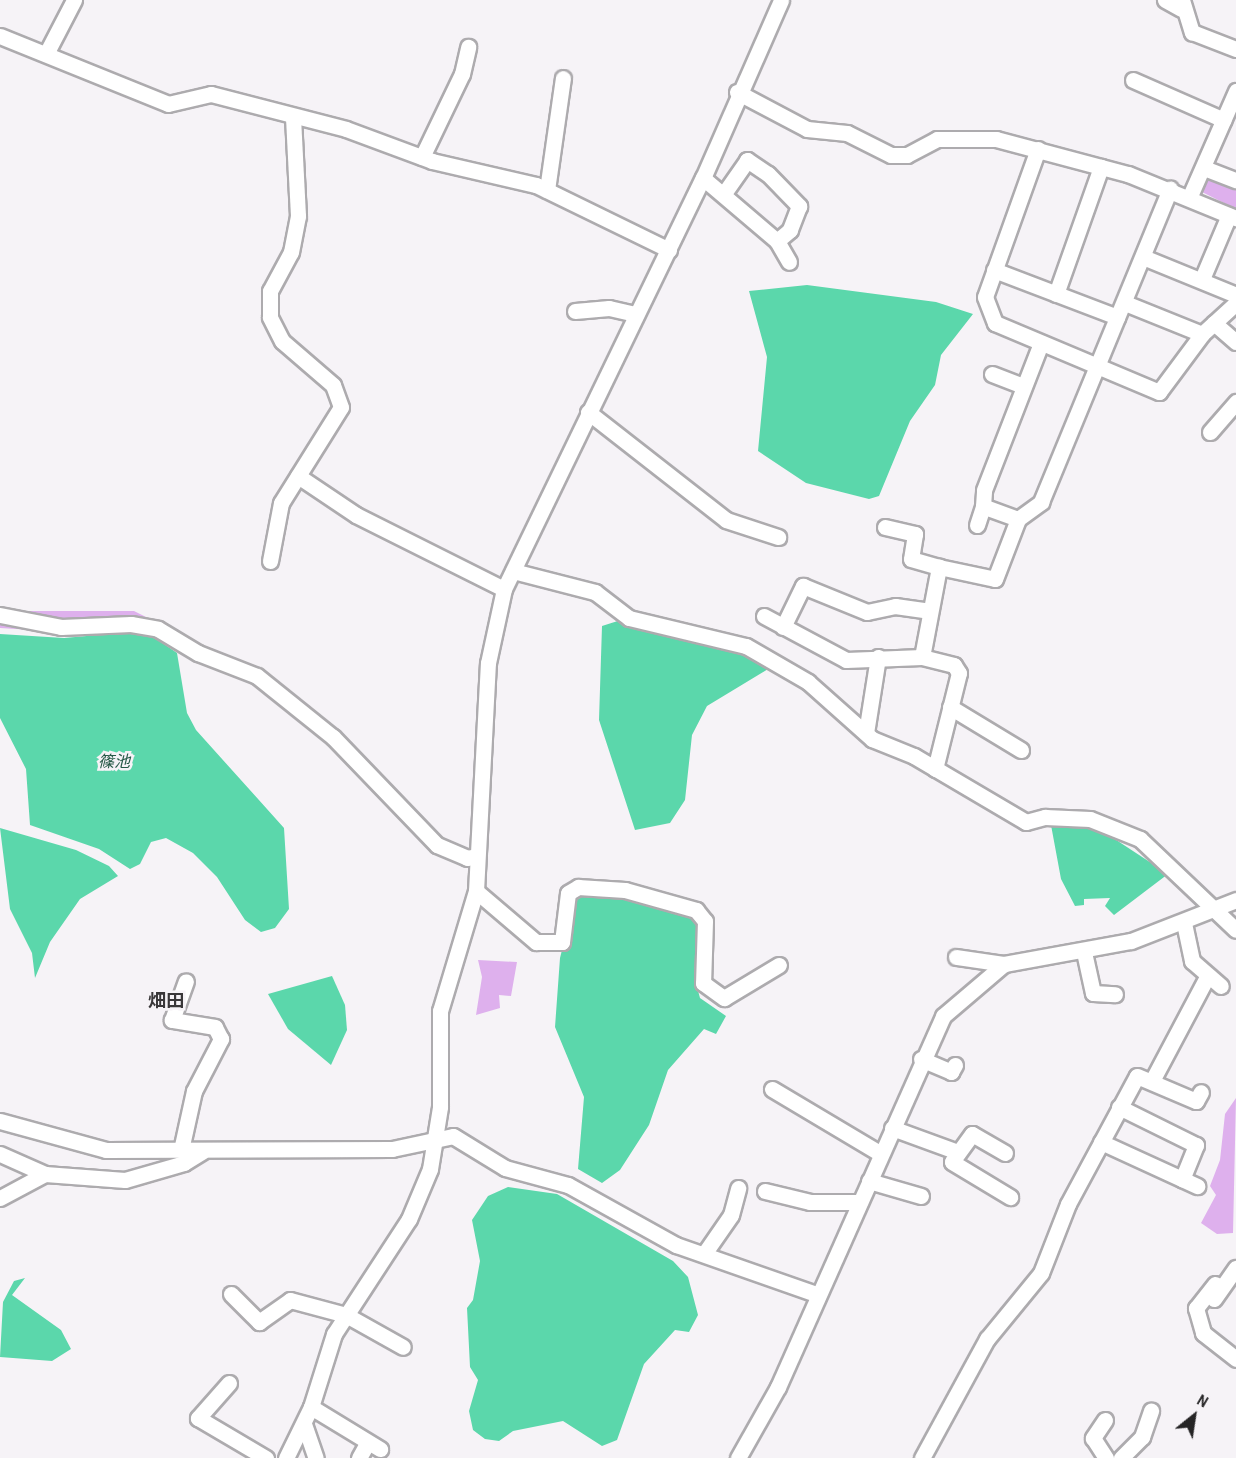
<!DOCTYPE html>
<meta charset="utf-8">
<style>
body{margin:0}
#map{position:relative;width:1236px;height:1458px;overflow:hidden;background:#f6f3f7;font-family:"Archivo Narrow","Noto Sans JP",sans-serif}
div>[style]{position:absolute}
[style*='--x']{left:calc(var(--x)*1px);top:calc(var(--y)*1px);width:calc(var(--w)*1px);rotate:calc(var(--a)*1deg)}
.green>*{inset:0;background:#deb0ed}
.water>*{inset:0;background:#5bd7ab}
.roads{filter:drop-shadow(2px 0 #adabae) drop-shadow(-2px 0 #adabae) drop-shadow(0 2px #adabae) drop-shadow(0 -2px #adabae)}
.minor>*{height:15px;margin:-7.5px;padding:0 7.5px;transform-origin:7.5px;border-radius:7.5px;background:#fff}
span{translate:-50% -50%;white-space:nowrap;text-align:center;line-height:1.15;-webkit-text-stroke:5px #f6f3f7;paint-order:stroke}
.water-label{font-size:16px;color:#285a48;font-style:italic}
.quarter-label{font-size:18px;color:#393739;font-weight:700}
.north{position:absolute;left:1164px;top:1386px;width:60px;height:60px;-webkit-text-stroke:4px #f6f3f7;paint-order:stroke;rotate:30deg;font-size:16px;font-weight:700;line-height:24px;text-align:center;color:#252425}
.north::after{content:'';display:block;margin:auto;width:21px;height:27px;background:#252425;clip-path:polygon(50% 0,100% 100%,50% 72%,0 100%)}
</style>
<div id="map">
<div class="green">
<i style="clip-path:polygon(1208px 174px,1236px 185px,1236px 209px,1200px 191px)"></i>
<i style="clip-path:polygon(12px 611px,134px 611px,170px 629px,69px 621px)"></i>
<i style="clip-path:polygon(0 619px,67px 632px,0 628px)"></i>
<i style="clip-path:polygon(478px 960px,517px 962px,511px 996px,499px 995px,500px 1008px,476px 1015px,482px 977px)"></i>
<i style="clip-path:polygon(1236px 1098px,1233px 1233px,1217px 1234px,1201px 1223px,1216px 1195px,1210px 1186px,1220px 1160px,1225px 1114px)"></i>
</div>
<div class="water">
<i style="clip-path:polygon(807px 285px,936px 302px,973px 314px,941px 355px,935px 385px,910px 421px,879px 496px,869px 499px,806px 483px,758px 451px,767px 357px,749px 291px)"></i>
<i style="clip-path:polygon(624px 619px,654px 632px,750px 653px,773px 666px,707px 706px,692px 735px,685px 800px,670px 823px,635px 830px,599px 720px,602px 626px)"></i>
<i style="clip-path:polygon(132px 632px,154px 637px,177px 653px,187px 713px,196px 730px,284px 828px,289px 909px,275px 928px,261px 932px,245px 920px,217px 877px,193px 853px,166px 838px,151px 842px,140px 864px,130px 869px,99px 849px,30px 825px,26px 769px,0 718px,0 634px,64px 638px)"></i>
<i style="clip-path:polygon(1051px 825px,1101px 830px,1168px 874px,1114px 915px,1105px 906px,1110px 898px,1084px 899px,1084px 905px,1075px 906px,1061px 879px)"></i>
<i style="clip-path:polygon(0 828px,76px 850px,109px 866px,118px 876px,80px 899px,50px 942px,35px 978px,32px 953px,10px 909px)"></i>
<i style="clip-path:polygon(583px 891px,638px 900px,701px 922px,697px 987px,700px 998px,726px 1016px,716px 1034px,704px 1029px,668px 1070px,649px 1125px,620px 1170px,602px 1183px,578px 1169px,584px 1097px,555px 1027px,560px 958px,575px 898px)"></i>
<i style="clip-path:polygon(332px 976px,345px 1005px,347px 1030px,331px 1065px,288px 1029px,268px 994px)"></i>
<i style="clip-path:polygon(508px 1187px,557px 1194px,673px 1261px,688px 1277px,698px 1315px,689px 1332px,675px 1330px,644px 1364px,617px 1440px,602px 1446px,563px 1421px,513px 1431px,499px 1441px,485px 1439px,473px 1430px,469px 1411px,478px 1380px,470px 1367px,467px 1308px,473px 1300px,480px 1261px,472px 1220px,488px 1196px)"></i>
<i style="clip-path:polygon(25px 1278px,12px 1295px,61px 1330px,71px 1349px,52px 1361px,0 1357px,3px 1302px,14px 1281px)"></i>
</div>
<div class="roads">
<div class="minor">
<i style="--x:1165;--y:0;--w:18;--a:29"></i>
<i style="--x:1182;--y:0;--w:34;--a:73"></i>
<i style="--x:1192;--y:32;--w:47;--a:21.1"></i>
<i style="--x:0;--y:36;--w:181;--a:22"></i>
<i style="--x:168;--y:104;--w:44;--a:-13.1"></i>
<i style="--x:211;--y:94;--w:139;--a:14.5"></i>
<i style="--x:346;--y:129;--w:92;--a:20.4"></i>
<i style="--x:432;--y:161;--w:107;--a:13"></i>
<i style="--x:536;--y:185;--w:148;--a:26"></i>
<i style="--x:46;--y:54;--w:61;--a:-62.6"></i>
<i style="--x:1133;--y:80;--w:99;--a:23.7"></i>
<i style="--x:737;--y:92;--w:79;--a:27.9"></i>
<i style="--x:807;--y:129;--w:40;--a:5.7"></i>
<i style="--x:847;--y:133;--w:49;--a:26.6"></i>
<i style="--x:891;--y:155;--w:16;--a:0"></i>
<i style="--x:907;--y:155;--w:34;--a:-28"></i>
<i style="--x:937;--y:139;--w:59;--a:0"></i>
<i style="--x:996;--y:139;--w:137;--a:14.9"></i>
<i style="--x:1128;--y:174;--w:117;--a:22.2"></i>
<i style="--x:1038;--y:149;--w:157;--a:109.7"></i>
<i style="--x:985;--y:297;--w:28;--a:69"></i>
<i style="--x:995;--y:323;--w:178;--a:22.8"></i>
<i style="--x:1159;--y:392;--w:72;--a:-53.4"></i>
<i style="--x:1202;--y:334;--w:46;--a:-42.4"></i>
<i style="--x:422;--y:157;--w:92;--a:-64.3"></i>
<i style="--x:462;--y:74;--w:28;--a:-77"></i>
<i style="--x:1204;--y:168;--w:34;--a:21"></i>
<i style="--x:703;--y:178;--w:97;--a:40.4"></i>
<i style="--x:777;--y:241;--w:24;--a:60"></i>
<i style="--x:547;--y:190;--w:113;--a:-81.9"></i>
<i style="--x:725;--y:192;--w:39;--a:-55"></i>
<i style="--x:747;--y:160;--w:25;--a:34"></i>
<i style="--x:768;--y:174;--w:45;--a:45.9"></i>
<i style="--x:799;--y:206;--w:26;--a:111"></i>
<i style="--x:790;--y:230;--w:17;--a:140"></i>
<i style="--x:1190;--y:196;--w:115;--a:-66.3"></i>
<i style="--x:1143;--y:257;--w:100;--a:22.2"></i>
<i style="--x:994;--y:270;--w:132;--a:20.9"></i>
<i style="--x:1202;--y:279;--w:69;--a:-67.1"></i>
<i style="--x:1056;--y:294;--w:135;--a:-70.5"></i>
<i style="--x:1125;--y:303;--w:83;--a:21.9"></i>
<i style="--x:575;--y:311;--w:34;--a:-5"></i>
<i style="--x:609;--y:308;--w:28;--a:13"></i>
<i style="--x:1214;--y:323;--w:29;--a:41"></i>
<i style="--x:992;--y:374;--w:34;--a:21"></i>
<i style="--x:588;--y:412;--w:175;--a:38"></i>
<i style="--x:726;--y:520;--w:55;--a:18.1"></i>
<i style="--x:1210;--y:432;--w:40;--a:-49"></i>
<i style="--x:298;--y:476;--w:70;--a:33.9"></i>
<i style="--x:356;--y:515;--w:165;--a:26.6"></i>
<i style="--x:1018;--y:519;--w:37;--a:-160"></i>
<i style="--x:983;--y:506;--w:16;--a:-86"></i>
<i style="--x:984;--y:490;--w:158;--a:-68.8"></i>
<i style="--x:977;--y:525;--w:20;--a:-72"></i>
<i style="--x:885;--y:527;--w:31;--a:13"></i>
<i style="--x:915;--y:534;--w:25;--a:99"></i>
<i style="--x:911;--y:559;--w:29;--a:16"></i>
<i style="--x:270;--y:561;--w:59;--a:-79.3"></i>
<i style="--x:281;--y:503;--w:113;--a:-58"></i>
<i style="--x:341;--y:407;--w:23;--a:-110"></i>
<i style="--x:333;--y:385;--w:67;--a:-139.2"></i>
<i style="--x:282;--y:341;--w:27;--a:-117"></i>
<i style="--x:270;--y:317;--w:26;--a:-90"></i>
<i style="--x:270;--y:291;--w:44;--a:-61.7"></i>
<i style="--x:291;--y:252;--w:37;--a:-79"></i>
<i style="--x:298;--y:216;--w:99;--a:-92.9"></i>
<i style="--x:513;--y:571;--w:85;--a:14.4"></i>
<i style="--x:595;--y:592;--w:43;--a:37.4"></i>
<i style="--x:629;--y:618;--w:120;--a:13.5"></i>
<i style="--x:746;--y:646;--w:72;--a:30.1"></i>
<i style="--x:808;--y:682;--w:86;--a:41.7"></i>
<i style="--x:872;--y:739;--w:45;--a:22"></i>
<i style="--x:914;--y:756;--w:130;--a:30.5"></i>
<i style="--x:1026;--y:822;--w:20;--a:-15"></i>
<i style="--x:1045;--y:817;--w:45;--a:2.5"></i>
<i style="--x:1090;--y:819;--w:54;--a:21.8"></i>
<i style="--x:1140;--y:839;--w:132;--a:43.5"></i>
<i style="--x:0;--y:615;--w:62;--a:11.1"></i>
<i style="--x:61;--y:627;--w:70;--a:-2.5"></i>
<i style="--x:131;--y:624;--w:27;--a:10"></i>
<i style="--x:158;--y:629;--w:47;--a:31"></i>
<i style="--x:198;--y:653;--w:63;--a:21.3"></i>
<i style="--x:257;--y:676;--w:97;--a:38.8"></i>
<i style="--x:333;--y:737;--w:150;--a:46.1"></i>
<i style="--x:437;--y:845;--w:33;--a:23"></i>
<i style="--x:467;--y:858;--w:9;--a:-13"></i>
<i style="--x:764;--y:616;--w:93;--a:28.2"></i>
<i style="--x:846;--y:660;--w:76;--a:-2.3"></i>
<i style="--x:783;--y:627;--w:46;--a:-64"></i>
<i style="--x:803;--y:586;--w:69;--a:22.1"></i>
<i style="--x:867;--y:612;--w:29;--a:-12"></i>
<i style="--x:895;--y:606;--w:34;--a:8"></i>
<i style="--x:950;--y:707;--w:83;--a:31.2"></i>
<i style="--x:866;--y:733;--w:77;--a:-81"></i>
<i style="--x:935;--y:769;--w:99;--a:-76"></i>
<i style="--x:959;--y:673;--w:9;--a:-122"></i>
<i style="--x:954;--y:665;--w:33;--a:-166"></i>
<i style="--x:922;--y:657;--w:92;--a:-79.3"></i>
<i style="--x:939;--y:567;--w:57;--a:12.1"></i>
<i style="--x:995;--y:579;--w:64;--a:-69"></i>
<i style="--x:1018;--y:519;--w:29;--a:-36"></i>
<i style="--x:1041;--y:502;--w:339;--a:-67.6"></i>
<i style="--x:476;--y:891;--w:79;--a:40.4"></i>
<i style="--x:536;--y:942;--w:26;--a:0"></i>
<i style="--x:562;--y:942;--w:49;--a:-83"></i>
<i style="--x:568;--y:893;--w:12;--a:-31"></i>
<i style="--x:578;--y:887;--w:47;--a:3.7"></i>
<i style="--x:625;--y:890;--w:74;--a:15.7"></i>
<i style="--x:696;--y:910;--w:14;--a:51"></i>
<i style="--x:705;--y:921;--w:62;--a:91.8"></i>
<i style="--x:703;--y:983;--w:26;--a:36"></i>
<i style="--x:724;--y:998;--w:64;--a:-31"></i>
<i style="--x:1184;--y:923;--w:39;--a:78"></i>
<i style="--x:1192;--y:961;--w:38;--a:41"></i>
<i style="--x:1084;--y:952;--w:42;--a:77.6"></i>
<i style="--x:1093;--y:993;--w:22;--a:3"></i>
<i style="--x:956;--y:957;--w:49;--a:8.3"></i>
<i style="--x:921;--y:1059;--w:33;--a:23"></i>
<i style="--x:951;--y:1072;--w:8;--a:-60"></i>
<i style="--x:1153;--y:1079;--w:115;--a:-62.1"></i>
<i style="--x:772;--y:1089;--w:127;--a:30.8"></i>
<i style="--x:1119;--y:1107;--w:86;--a:26.3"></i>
<i style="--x:1196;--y:1145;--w:37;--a:112"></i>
<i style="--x:0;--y:1121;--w:110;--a:15.3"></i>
<i style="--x:106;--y:1150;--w:286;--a:-0.2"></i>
<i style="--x:392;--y:1149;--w:62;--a:-12"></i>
<i style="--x:453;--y:1136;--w:61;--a:31.6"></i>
<i style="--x:505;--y:1168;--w:65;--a:15.1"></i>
<i style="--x:568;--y:1185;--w:124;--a:29.1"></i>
<i style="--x:676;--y:1245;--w:151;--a:19.3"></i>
<i style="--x:892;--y:1128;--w:70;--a:20"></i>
<i style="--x:1101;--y:1142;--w:106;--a:24.6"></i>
<i style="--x:181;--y:1150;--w:60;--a:-77.6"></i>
<i style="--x:194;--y:1091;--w:59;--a:-62.6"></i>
<i style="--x:221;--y:1039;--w:13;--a:-117"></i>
<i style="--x:215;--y:1027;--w:44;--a:-170.8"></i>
<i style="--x:172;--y:1020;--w:41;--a:-70.3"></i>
<i style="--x:1005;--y:1153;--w:38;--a:-150"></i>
<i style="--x:972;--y:1134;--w:34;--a:126"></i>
<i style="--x:952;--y:1162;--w:68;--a:31.1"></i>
<i style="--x:0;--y:1154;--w:49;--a:24"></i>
<i style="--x:45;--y:1174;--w:80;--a:4.3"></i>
<i style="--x:125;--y:1180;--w:61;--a:-16.1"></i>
<i style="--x:184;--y:1163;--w:22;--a:-32"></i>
<i style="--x:869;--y:1181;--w:54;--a:16.1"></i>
<i style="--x:765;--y:1191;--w:46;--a:13.7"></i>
<i style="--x:810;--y:1202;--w:50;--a:0"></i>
<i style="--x:0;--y:1198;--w:51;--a:-28.1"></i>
<i style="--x:704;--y:1254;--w:47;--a:-55.3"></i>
<i style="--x:731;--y:1215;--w:28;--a:-75"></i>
<i style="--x:1215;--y:1284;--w:31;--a:128"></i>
<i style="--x:1196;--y:1308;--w:26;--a:74"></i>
<i style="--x:1203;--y:1333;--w:42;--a:38.2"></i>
<i style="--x:231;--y:1294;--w:40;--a:45"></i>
<i style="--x:259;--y:1322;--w:38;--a:-35"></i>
<i style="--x:290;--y:1300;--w:58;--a:15"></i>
<i style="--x:346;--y:1315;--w:65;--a:29.3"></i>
<i style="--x:1214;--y:1299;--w:38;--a:-55"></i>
<i style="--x:229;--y:1383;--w:47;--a:131.5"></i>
<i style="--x:198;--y:1418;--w:79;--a:30.5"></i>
<i style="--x:311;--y:1407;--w:81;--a:31.3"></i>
<i style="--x:1105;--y:1420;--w:22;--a:124"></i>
<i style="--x:1093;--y:1438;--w:24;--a:57"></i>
<i style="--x:304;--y:1424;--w:36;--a:71"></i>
<i style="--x:286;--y:1458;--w:57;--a:-63.9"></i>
<i style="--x:311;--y:1407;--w:77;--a:-72.5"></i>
<i style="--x:334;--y:1334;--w:137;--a:-56.9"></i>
<i style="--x:409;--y:1219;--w:54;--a:-67.2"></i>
<i style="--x:430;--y:1169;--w:63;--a:-80.8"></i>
<i style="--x:440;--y:1107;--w:96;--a:-90"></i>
<i style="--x:440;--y:1011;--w:125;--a:-73.3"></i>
<i style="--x:476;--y:891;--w:228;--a:-87"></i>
<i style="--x:488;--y:663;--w:76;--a:-77.8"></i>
<i style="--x:504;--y:589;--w:457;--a:-64.2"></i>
<i style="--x:703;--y:178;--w:194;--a:-66.3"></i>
<i style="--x:359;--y:1458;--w:18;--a:-61"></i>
<i style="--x:738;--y:1458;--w:81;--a:-60.6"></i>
<i style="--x:778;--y:1387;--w:406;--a:-66"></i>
<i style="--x:943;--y:1016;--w:80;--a:-40.4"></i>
<i style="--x:1004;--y:964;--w:129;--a:-10.3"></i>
<i style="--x:1131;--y:941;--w:113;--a:-21.3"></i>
<i style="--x:922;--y:1458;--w:136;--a:-61.4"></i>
<i style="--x:987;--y:1339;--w:85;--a:-50.7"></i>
<i style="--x:1041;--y:1273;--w:74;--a:-68.6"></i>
<i style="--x:1068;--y:1204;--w:145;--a:-61.7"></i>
<i style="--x:1137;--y:1076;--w:64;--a:23"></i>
<i style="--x:1196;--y:1101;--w:10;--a:-61"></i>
<i style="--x:1121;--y:1458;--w:30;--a:-45"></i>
<i style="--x:1142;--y:1437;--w:28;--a:-71"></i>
</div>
</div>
<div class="water-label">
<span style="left:114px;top:761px">篠池</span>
</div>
<div class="quarter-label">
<span style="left:166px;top:1001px">畑田</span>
</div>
<div class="north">N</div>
</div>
